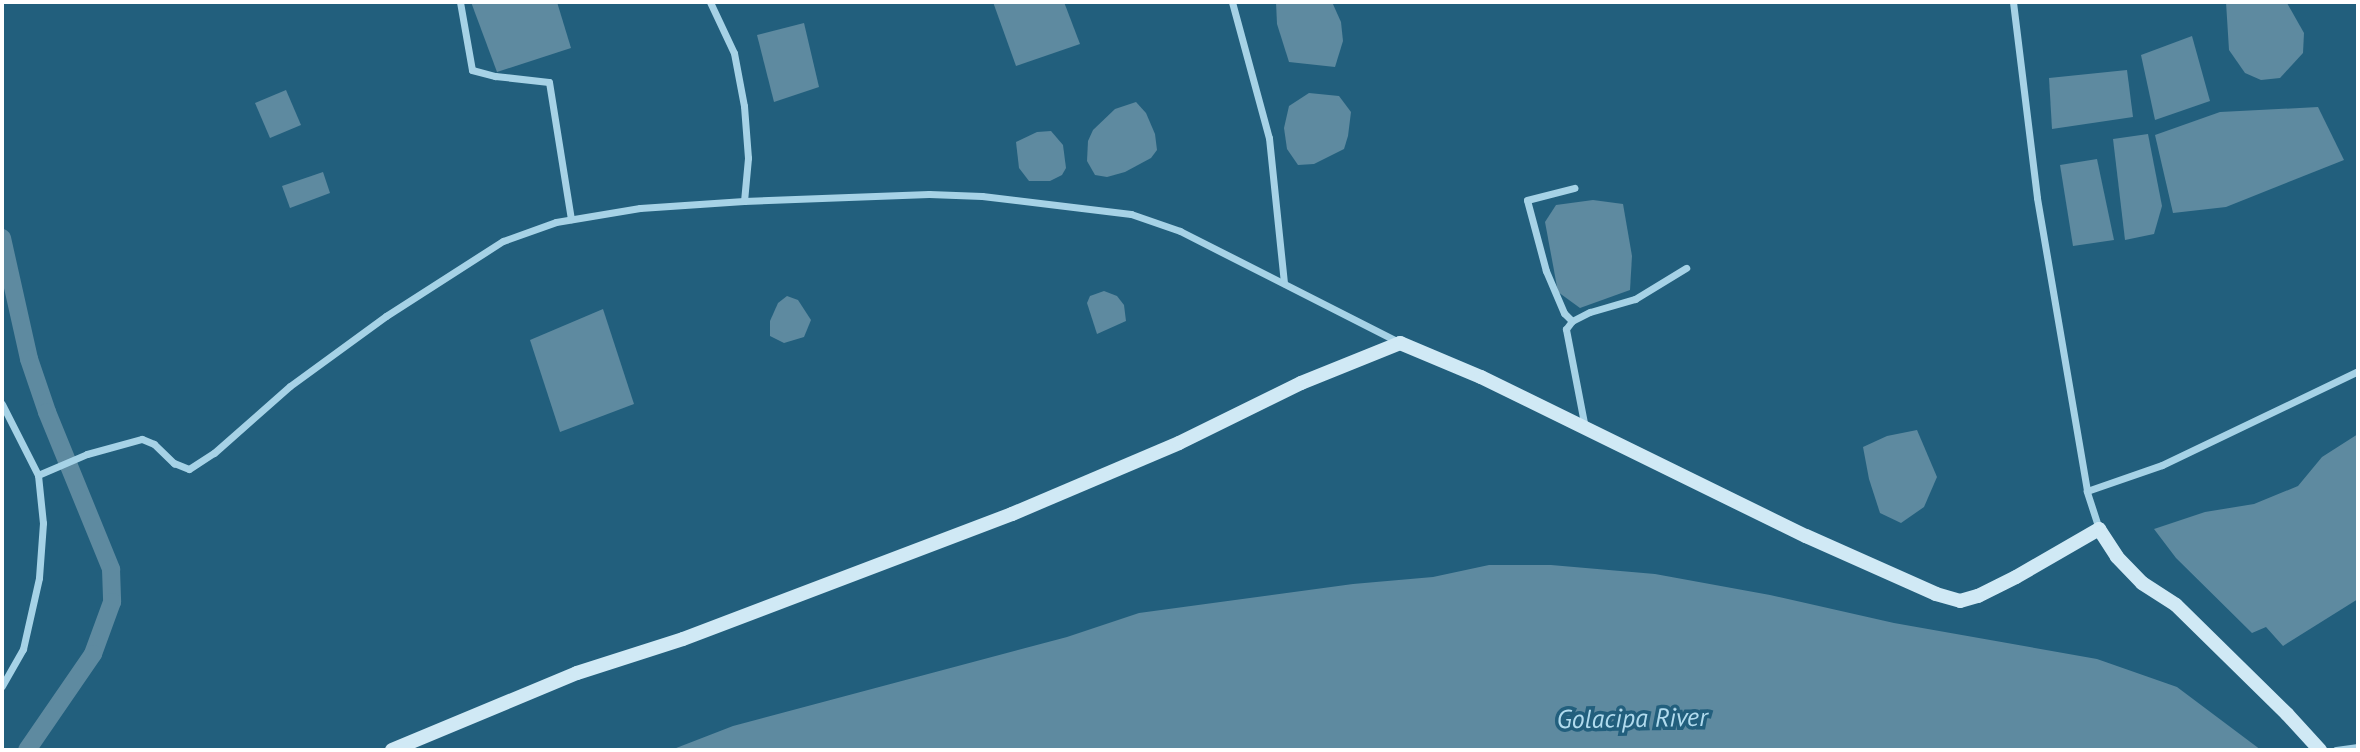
<!DOCTYPE html>
<style>
body{margin:0}
#map{position:relative;width:2360px;height:752px;overflow:hidden;background:#225f7d;font-family:"PT Sans",sans-serif}
div>[style]{position:absolute}
[style*='--x']{left:calc(var(--x)*1px);top:calc(var(--y)*1px);width:calc(var(--w)*1px);rotate:calc(var(--a)*1deg)}
.water>*{inset:0;background:#5e8aa0}
.canal>*{height:18px;margin:-9px;padding:0 9px;transform-origin:9px;border-radius:9px;background:#5e8aa0}
.street>*{height:7px;margin:-3.5px;padding:0 3.5px;transform-origin:3.5px;border-radius:3.5px;background:#a6d2e6}
.secondary>*{height:14px;margin:-7px;padding:0 7px;transform-origin:7px;border-radius:7px;background:#d0e9f5}
span{translate:-50% -50%;white-space:nowrap;text-align:center;line-height:1.15;-webkit-text-stroke:7px #225f7d;paint-order:stroke}
.water-label{font-size:26px;color:#b1dbee;font-style:italic}
.frame{position:absolute;inset:0;border:4px solid #fff;pointer-events:none}
</style>
<div id="map">
<div class="water">
<i style="clip-path:polygon(471px 2px,557px 2px,571px 48px,497px 72px)"></i>
<i style="clip-path:polygon(993px 2px,1064px 2px,1080px 44px,1016px 66px)"></i>
<i style="clip-path:polygon(1276px 2px,1332px 2px,1341px 22px,1343px 41px,1335px 67px,1289px 62px,1277px 24px)"></i>
<i style="clip-path:polygon(2226px 2px,2287px 3px,2304px 33px,2303px 53px,2280px 78px,2261px 80px,2245px 73px,2229px 50px)"></i>
<i style="clip-path:polygon(804px 23px,819px 87px,774px 102px,757px 35px)"></i>
<i style="clip-path:polygon(2192px 36px,2210px 101px,2155px 120px,2141px 55px)"></i>
<i style="clip-path:polygon(2127px 70px,2133px 117px,2052px 129px,2049px 78px)"></i>
<i style="clip-path:polygon(286px 90px,301px 125px,270px 138px,255px 103px)"></i>
<i style="clip-path:polygon(1309px 93px,1339px 96px,1351px 112px,1348px 136px,1344px 149px,1314px 164px,1298px 165px,1287px 149px,1284px 128px,1289px 106px)"></i>
<i style="clip-path:polygon(1136px 102px,1146px 113px,1155px 134px,1157px 150px,1151px 158px,1125px 172px,1107px 177px,1095px 175px,1087px 161px,1088px 141px,1093px 130px,1115px 109px)"></i>
<i style="clip-path:polygon(2318px 107px,2344px 160px,2226px 207px,2173px 213px,2155px 135px,2220px 112px)"></i>
<i style="clip-path:polygon(1051px 131px,1063px 145px,1066px 168px,1062px 175px,1050px 181px,1029px 181px,1019px 168px,1016px 142px,1037px 132px)"></i>
<i style="clip-path:polygon(2148px 134px,2162px 206px,2154px 234px,2125px 240px,2113px 139px)"></i>
<i style="clip-path:polygon(2097px 159px,2114px 240px,2073px 246px,2060px 165px)"></i>
<i style="clip-path:polygon(323px 172px,330px 193px,290px 208px,282px 186px)"></i>
<i style="clip-path:polygon(1593px 200px,1623px 204px,1632px 256px,1630px 290px,1580px 308px,1558px 292px,1545px 222px,1556px 205px)"></i>
<i style="clip-path:polygon(1104px 291px,1117px 296px,1124px 305px,1126px 321px,1097px 334px,1087px 303px,1090px 296px)"></i>
<i style="clip-path:polygon(787px 296px,798px 300px,811px 320px,804px 337px,784px 343px,770px 336px,770px 321px,778px 303px)"></i>
<i style="clip-path:polygon(603px 309px,634px 404px,560px 432px,530px 340px)"></i>
<i style="clip-path:polygon(1917px 430px,1937px 477px,1924px 507px,1901px 523px,1880px 513px,1869px 479px,1863px 447px,1887px 436px)"></i>
<i style="clip-path:polygon(2358px 434px,2358px 599px,2283px 646px,2266px 627px,2252px 633px,2176px 558px,2154px 529px,2205px 512px,2254px 504px,2298px 486px,2322px 457px)"></i>
<i style="clip-path:polygon(1489px 565px,1551px 565px,1655px 574px,1770px 595px,1894px 623px,2097px 659px,2177px 687px,2261px 750px,671px 750px,733px 726px,1067px 637px,1139px 613px,1353px 584px,1433px 577px)"></i>
</div>
<div class="canal">
<i style="--x:2;--y:238;--w:124;--a:77.4"></i>
<i style="--x:29;--y:359;--w:56;--a:71.2"></i>
<i style="--x:47;--y:412;--w:170;--a:67.8"></i>
<i style="--x:111;--y:569;--w:33;--a:88"></i>
<i style="--x:112;--y:602;--w:55;--a:110.1"></i>
<i style="--x:93;--y:654;--w:116;--a:124.5"></i>
</div>
<div class="street">
<i style="--x:460;--y:2;--w:69;--a:80"></i>
<i style="--x:472;--y:70;--w:24;--a:15"></i>
<i style="--x:495;--y:76;--w:54;--a:6.3"></i>
<i style="--x:549;--y:82;--w:139;--a:80.9"></i>
<i style="--x:710;--y:2;--w:56;--a:64.8"></i>
<i style="--x:734;--y:53;--w:54;--a:79.3"></i>
<i style="--x:744;--y:106;--w:52;--a:85.6"></i>
<i style="--x:748;--y:158;--w:43;--a:95.3"></i>
<i style="--x:1232;--y:2;--w:141;--a:74.8"></i>
<i style="--x:1269;--y:138;--w:146;--a:84.1"></i>
<i style="--x:2013;--y:2;--w:197;--a:83"></i>
<i style="--x:2037;--y:198;--w:297;--a:80.3"></i>
<i style="--x:1572;--y:321;--w:11;--a:-135"></i>
<i style="--x:1564;--y:313;--w:46;--a:-113.2"></i>
<i style="--x:1546;--y:271;--w:73;--a:-105"></i>
<i style="--x:1527;--y:200;--w:49;--a:-14.3"></i>
<i style="--x:2;--y:404;--w:80;--a:63.1"></i>
<i style="--x:38;--y:475;--w:48;--a:84.1"></i>
<i style="--x:43;--y:523;--w:55;--a:94.2"></i>
<i style="--x:39;--y:578;--w:73;--a:102.7"></i>
<i style="--x:23;--y:649;--w:43;--a:119.6"></i>
<i style="--x:1585;--y:428;--w:101;--a:-100.9"></i>
<i style="--x:1566;--y:329;--w:10;--a:-53"></i>
<i style="--x:1572;--y:321;--w:20;--a:-27"></i>
<i style="--x:1590;--y:312;--w:47;--a:-16.1"></i>
<i style="--x:1635;--y:299;--w:60;--a:-31.3"></i>
<i style="--x:38;--y:475;--w:53;--a:-23.2"></i>
<i style="--x:87;--y:454;--w:57;--a:-15.3"></i>
<i style="--x:142;--y:439;--w:13;--a:23"></i>
<i style="--x:154;--y:444;--w:28;--a:44"></i>
<i style="--x:174;--y:463;--w:16;--a:22"></i>
<i style="--x:189;--y:469;--w:30;--a:-33"></i>
<i style="--x:214;--y:453;--w:101;--a:-41.4"></i>
<i style="--x:290;--y:386;--w:119;--a:-36.1"></i>
<i style="--x:386;--y:316;--w:139;--a:-32.7"></i>
<i style="--x:503;--y:241;--w:56;--a:-19.7"></i>
<i style="--x:556;--y:222;--w:85;--a:-9.5"></i>
<i style="--x:640;--y:208;--w:104;--a:-3.9"></i>
<i style="--x:744;--y:201;--w:185;--a:-2.2"></i>
<i style="--x:929;--y:194;--w:53;--a:2.2"></i>
<i style="--x:982;--y:196;--w:150;--a:6.9"></i>
<i style="--x:1131;--y:214;--w:52;--a:19.1"></i>
<i style="--x:1180;--y:231;--w:246;--a:26.9"></i>
<i style="--x:2099;--y:529;--w:40;--a:-108"></i>
<i style="--x:2087;--y:491;--w:79;--a:-19.1"></i>
<i style="--x:2162;--y:465;--w:217;--a:-25.6"></i>
<i style="--x:2336;--y:750;--w:22;--a:-8"></i>
</div>
<div class="secondary">
<i style="--x:392;--y:750;--w:200;--a:-22.6"></i>
<i style="--x:577;--y:673;--w:111;--a:-17.8"></i>
<i style="--x:683;--y:639;--w:352;--a:-20.8"></i>
<i style="--x:1012;--y:514;--w:181;--a:-23"></i>
<i style="--x:1179;--y:443;--w:136;--a:-26.2"></i>
<i style="--x:1301;--y:383;--w:107;--a:-22"></i>
<i style="--x:1400;--y:343;--w:88;--a:22.8"></i>
<i style="--x:1481;--y:377;--w:362;--a:26.1"></i>
<i style="--x:1806;--y:536;--w:142;--a:24"></i>
<i style="--x:1936;--y:594;--w:25;--a:16"></i>
<i style="--x:1960;--y:601;--w:19;--a:-16"></i>
<i style="--x:1978;--y:596;--w:42;--a:-26.6"></i>
<i style="--x:2016;--y:577;--w:96;--a:-30"></i>
<i style="--x:2099;--y:529;--w:33;--a:57"></i>
<i style="--x:2117;--y:557;--w:36;--a:46"></i>
<i style="--x:2142;--y:583;--w:40;--a:32.9"></i>
<i style="--x:2176;--y:605;--w:156;--a:44.5"></i>
<i style="--x:2287;--y:714;--w:49;--a:47.5"></i>
</div>
<div class="water-label">
<span style="left:1632px;top:718px;rotate:-1deg">Golacipa River</span>
</div>
<div class="frame"></div>
</div>
